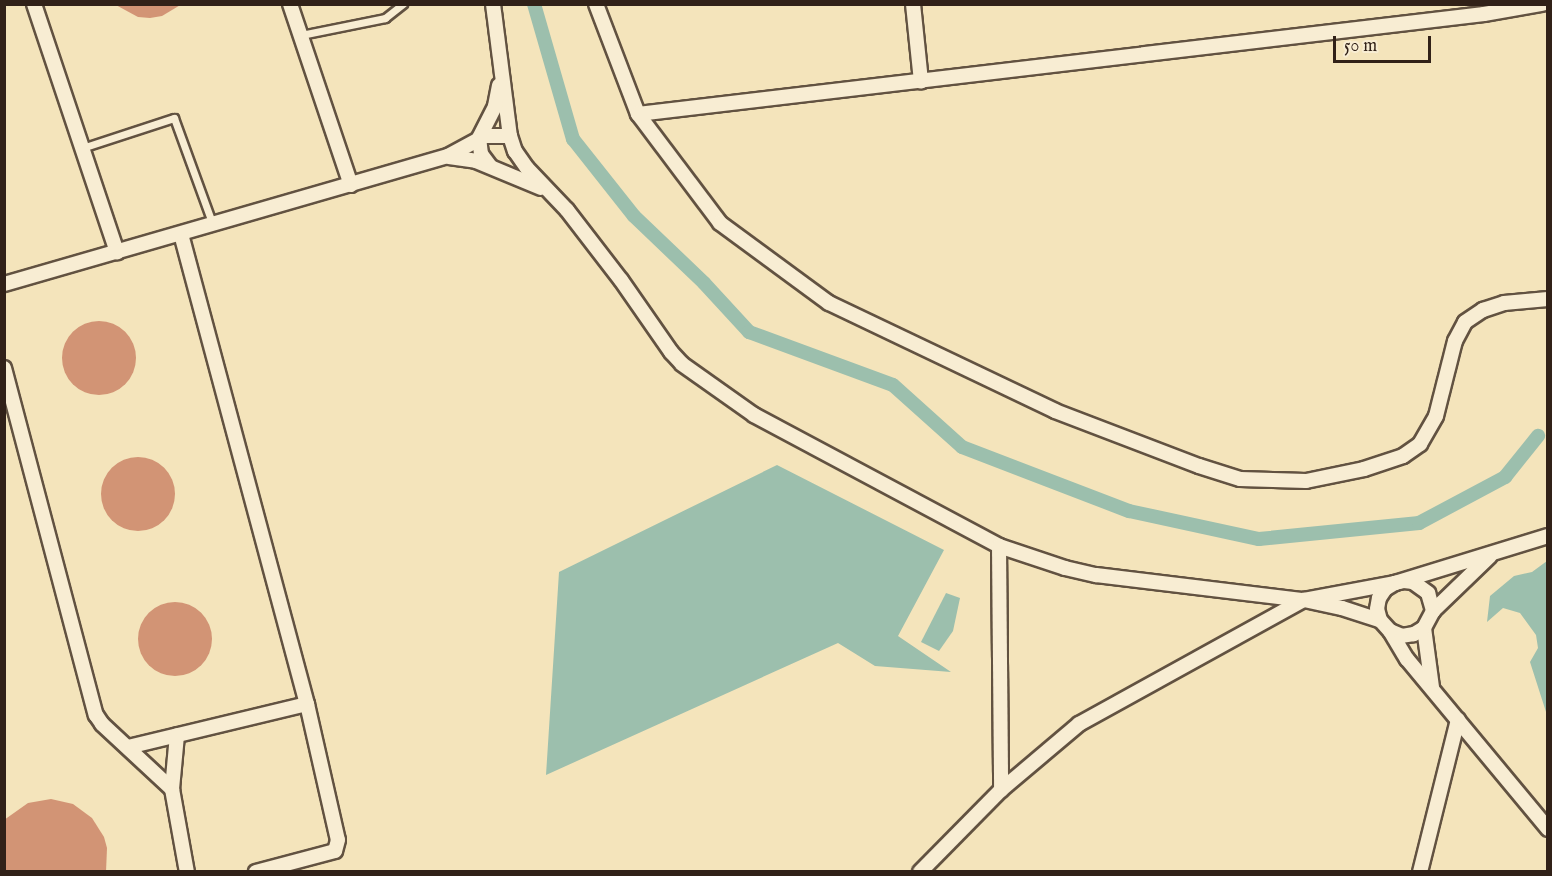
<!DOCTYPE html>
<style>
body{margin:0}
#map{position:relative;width:1552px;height:876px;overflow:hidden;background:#f4e4bb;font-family:"IM FELL English",serif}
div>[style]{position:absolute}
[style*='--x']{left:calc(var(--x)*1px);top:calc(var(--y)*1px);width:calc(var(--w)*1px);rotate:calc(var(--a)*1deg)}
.water>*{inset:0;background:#9cbfad}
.canal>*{height:14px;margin:-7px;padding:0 7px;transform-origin:7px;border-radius:7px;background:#9cbfad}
.building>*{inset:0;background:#d29475}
.round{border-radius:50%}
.roads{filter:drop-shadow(2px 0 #625241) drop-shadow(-2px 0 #625241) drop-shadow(0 2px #625241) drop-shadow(0 -2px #625241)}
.lane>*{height:7px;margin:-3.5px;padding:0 3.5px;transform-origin:3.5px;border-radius:3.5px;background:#f8edd3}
.street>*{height:14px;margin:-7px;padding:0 7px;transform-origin:7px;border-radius:7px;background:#f8edd3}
span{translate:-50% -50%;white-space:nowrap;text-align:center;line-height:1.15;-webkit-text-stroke:4.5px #f8edd3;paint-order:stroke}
.frame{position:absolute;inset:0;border:6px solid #312118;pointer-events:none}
.scale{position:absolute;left:1333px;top:36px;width:98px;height:27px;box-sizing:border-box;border:3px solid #312118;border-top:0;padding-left:8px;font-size:18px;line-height:21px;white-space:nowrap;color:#312118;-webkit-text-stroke:4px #f8edd3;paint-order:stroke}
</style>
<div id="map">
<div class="water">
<i style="clip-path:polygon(777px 465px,944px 550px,898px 636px,951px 672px,875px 666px,838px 643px,546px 775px,559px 572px)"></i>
<i style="clip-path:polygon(1547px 561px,1547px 715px,1530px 662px,1538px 648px,1536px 635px,1520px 613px,1503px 608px,1487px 622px,1490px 596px,1514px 576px,1532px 572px)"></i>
<i style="clip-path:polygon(946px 593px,960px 598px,953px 631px,939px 651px,921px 642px)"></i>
</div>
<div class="canal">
<i style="--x:534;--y:4;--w:141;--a:73.9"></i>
<i style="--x:573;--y:139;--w:98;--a:51.6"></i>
<i style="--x:634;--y:216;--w:97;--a:43.7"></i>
<i style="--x:704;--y:283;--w:67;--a:47.4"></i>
<i style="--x:749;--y:332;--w:153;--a:20.2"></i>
<i style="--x:893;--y:385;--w:93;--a:41.9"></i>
<i style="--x:962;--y:447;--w:179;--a:21"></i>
<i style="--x:1129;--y:511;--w:133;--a:12.2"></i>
<i style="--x:1259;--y:539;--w:161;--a:-5.7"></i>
<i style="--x:1419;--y:523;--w:98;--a:-28.1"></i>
<i style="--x:1505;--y:477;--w:53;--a:-51.2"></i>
</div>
<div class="building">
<i style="clip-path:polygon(114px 4px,182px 4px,162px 16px,150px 18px,138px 17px)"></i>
<i class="round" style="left:62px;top:321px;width:74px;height:74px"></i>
<i class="round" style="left:101px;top:457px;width:74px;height:74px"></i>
<i class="round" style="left:138px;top:602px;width:74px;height:74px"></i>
<i style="clip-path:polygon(51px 799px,73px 804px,92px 818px,104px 837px,107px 848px,106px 872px,4px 872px,4px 820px,28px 803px)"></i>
</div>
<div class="roads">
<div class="lane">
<i style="--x:301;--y:35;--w:86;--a:-11.4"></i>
<i style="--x:385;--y:18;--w:23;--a:-38"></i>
<i style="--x:82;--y:148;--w:97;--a:-18.1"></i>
<i style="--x:174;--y:118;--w:114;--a:70"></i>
</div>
<div class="street">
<i style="--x:34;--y:4;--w:262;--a:71.5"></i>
<i style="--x:290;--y:4;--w:191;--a:71.4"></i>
<i style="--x:493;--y:4;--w:133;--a:82.7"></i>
<i style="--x:510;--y:136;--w:16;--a:72"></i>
<i style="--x:515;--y:151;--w:21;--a:55"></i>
<i style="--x:527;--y:168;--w:58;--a:46.4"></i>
<i style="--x:567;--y:210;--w:88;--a:52.4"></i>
<i style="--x:621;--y:280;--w:88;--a:55.2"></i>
<i style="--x:671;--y:352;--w:16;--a:47"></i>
<i style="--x:682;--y:364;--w:88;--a:35.3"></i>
<i style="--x:754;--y:415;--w:278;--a:28.1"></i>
<i style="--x:999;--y:546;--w:70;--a:18.4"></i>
<i style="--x:1065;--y:568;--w:32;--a:13"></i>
<i style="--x:1096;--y:575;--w:209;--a:6.9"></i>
<i style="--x:1304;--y:600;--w:39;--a:12"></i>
<i style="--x:1342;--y:608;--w:40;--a:18"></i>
<i style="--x:596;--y:4;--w:118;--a:69.1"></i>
<i style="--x:638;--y:114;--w:136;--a:53"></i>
<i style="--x:720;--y:223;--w:135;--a:36.3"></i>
<i style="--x:829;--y:303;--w:250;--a:25.5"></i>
<i style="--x:1055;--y:411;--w:154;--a:20.9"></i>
<i style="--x:1199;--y:466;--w:43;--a:17.6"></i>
<i style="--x:1240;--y:479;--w:66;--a:1.7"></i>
<i style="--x:1306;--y:481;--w:59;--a:-11.7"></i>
<i style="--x:1364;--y:469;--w:41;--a:-18.4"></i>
<i style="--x:1403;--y:456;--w:21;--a:-35"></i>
<i style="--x:1420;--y:444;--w:32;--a:-60"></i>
<i style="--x:1436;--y:416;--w:77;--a:-75.8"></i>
<i style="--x:1455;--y:341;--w:21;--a:-62"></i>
<i style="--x:1465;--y:322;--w:22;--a:-34"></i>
<i style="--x:1483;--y:310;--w:22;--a:-18"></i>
<i style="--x:1504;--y:303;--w:44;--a:-5.2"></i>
<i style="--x:913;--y:4;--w:78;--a:84.1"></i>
<i style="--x:638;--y:114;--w:852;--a:-6.74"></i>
<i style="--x:1484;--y:14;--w:59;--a:-9.8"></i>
<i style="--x:449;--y:157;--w:27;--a:8"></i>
<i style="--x:476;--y:161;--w:70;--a:22.6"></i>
<i style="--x:490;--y:166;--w:15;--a:-127"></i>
<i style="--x:481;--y:154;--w:16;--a:-97"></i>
<i style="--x:479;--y:138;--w:36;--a:-63"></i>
<i style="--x:495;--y:106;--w:21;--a:-79"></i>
<i style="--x:181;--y:234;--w:487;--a:75"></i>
<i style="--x:307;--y:704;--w:139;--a:77.2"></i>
<i style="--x:338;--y:840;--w:11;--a:105"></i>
<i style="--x:335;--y:851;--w:82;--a:165.1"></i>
<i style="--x:4;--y:284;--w:462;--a:-16.1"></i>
<i style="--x:448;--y:156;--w:42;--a:-28.4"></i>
<i style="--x:485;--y:136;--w:25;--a:0"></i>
<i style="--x:4;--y:368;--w:359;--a:75.2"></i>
<i style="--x:96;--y:715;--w:11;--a:56"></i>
<i style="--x:102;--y:724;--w:96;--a:42.9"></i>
<i style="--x:172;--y:789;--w:84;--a:79.8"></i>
<i style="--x:999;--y:546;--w:244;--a:89.5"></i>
<i style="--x:1433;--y:611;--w:79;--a:-44"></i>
<i style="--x:1424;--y:628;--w:60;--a:82.3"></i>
<i style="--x:1390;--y:631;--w:33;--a:59"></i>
<i style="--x:1407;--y:659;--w:221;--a:50.3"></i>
<i style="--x:128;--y:747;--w:184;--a:-13.5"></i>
<i style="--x:172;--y:789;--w:54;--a:-84.7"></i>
<i style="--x:920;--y:872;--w:115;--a:-45.4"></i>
<i style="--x:1001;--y:790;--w:102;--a:-40.2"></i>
<i style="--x:1079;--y:724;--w:257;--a:-28.9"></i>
<i style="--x:1304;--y:600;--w:93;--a:-10.6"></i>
<i style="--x:1395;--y:583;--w:9;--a:-13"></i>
<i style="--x:1404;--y:581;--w:9;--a:6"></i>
<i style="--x:1413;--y:582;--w:19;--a:36"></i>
<i style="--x:1428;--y:593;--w:19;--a:74"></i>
<i style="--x:1433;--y:611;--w:19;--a:118"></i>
<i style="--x:1424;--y:628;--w:12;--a:149"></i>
<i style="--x:1414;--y:634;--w:12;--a:171"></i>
<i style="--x:1402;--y:636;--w:13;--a:-157"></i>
<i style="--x:1390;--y:631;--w:15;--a:-132"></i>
<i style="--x:1380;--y:620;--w:11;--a:-105"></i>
<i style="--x:1377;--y:609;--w:11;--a:-80"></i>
<i style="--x:1379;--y:598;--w:11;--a:-56"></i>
<i style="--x:1385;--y:589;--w:12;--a:-31"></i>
<i style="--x:1395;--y:583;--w:160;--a:-17.1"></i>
<i style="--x:1420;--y:872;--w:157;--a:-76"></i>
</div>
</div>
<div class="frame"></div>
<div class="scale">50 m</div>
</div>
